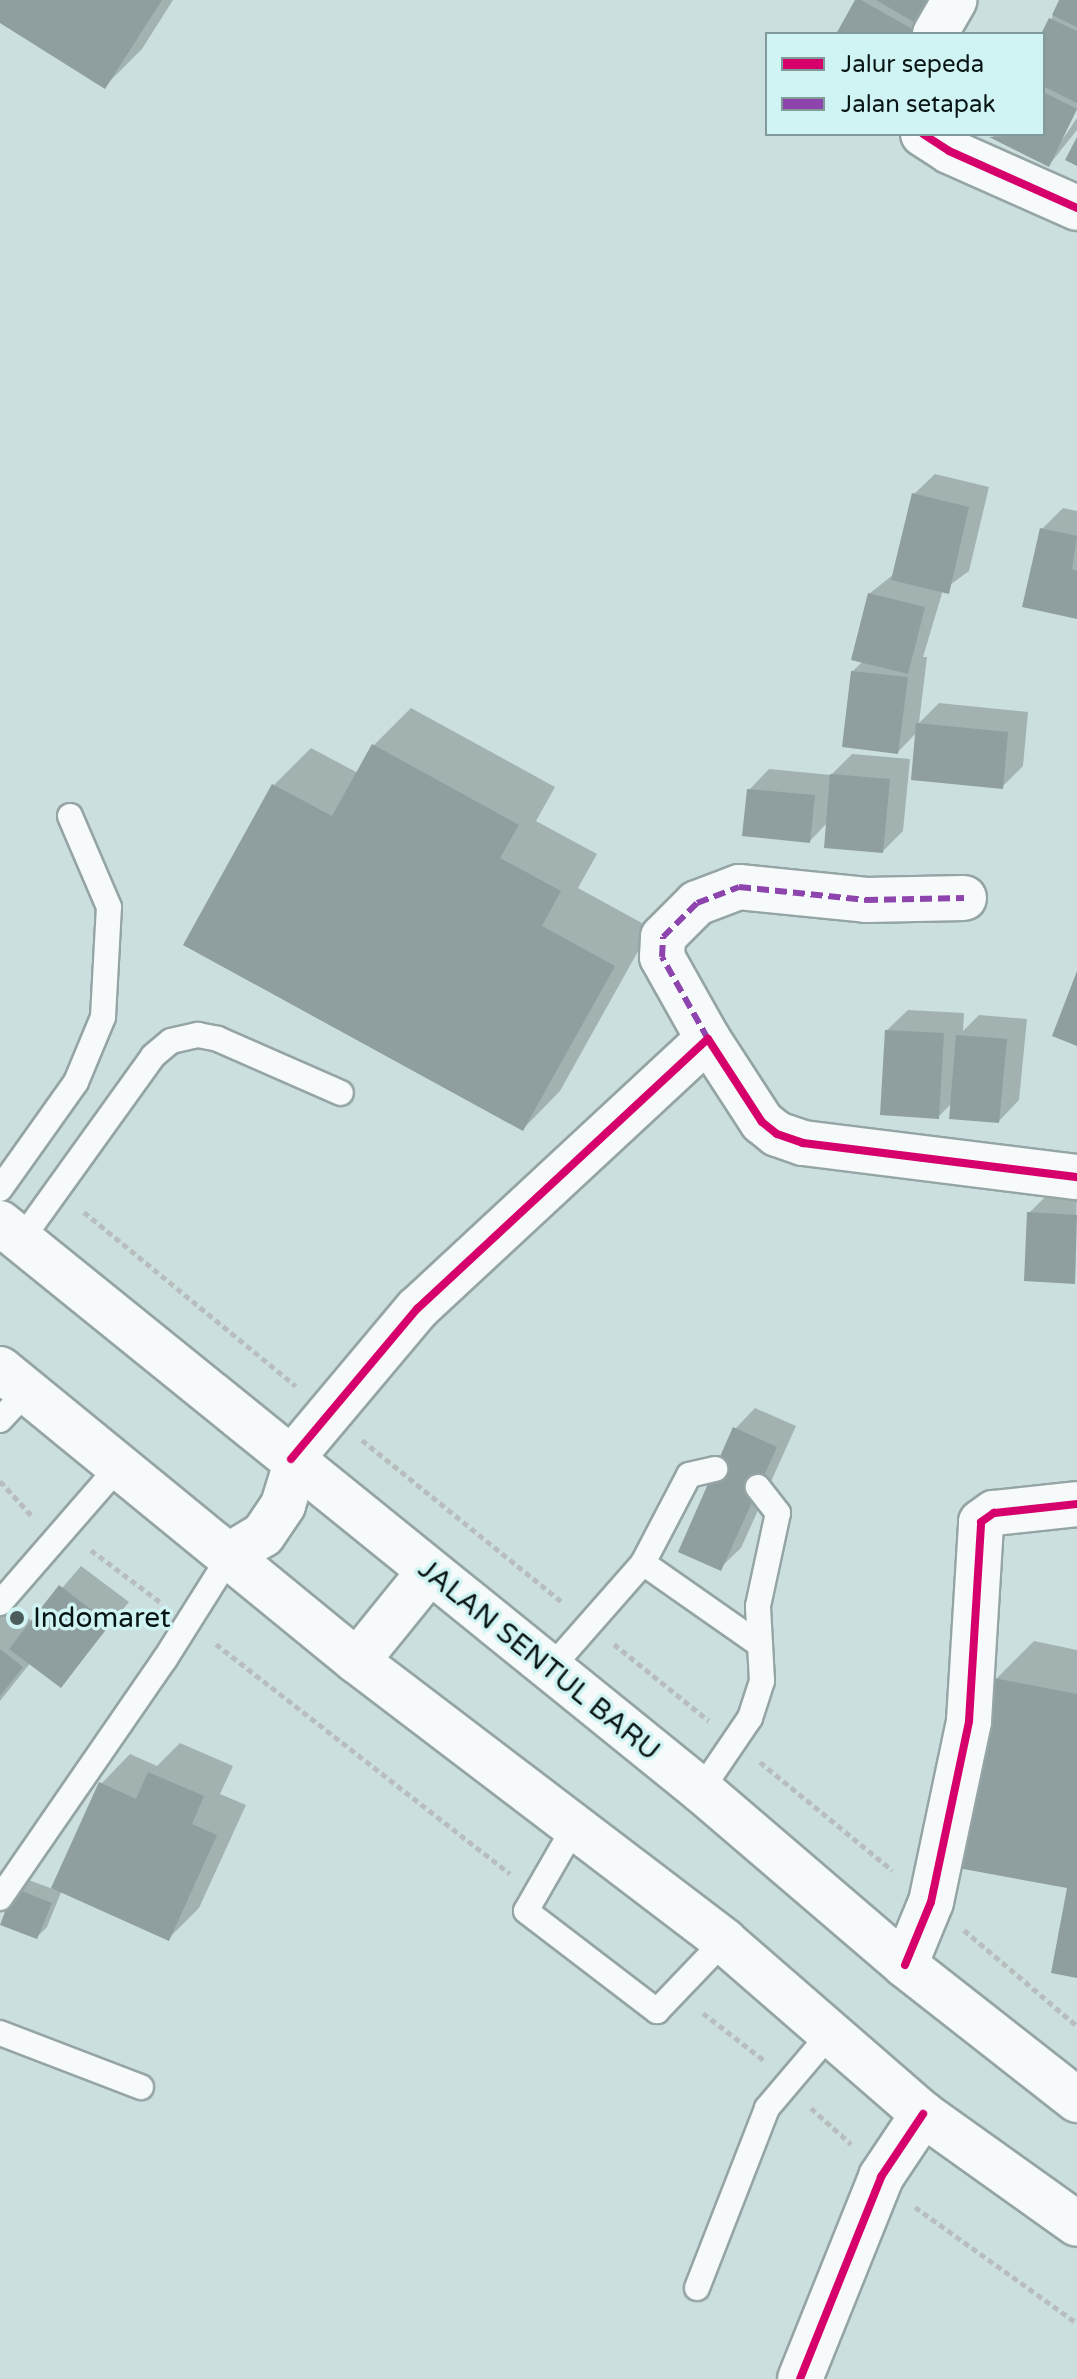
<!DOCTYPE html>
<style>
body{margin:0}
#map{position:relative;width:1077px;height:2379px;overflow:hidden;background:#cbdfde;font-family:"Varela Round",sans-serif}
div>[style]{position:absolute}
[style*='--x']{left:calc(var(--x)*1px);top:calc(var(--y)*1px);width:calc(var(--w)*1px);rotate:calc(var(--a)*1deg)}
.shadow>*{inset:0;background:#0003}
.building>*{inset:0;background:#8f9e9e}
.path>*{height:5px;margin-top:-2.5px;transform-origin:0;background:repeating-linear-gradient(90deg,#b8bebd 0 6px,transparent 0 10px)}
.roads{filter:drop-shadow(2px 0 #95a4a4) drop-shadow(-2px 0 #95a4a4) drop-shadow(0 2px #95a4a4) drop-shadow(0 -2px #95a4a4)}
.service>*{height:24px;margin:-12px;padding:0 12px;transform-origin:12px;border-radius:12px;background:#f7fafa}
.minor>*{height:44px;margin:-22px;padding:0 22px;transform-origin:22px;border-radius:22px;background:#f7fafa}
.primary>*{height:44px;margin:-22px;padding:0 22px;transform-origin:22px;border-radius:22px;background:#f7fafa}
.quiet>*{height:6px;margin-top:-3px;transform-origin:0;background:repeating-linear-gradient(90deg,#8e44ad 0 12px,transparent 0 18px)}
.cycleway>*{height:8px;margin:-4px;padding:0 4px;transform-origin:4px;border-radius:4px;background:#d6006c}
.dots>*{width:22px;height:22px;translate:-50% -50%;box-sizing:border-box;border:4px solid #d0f4f3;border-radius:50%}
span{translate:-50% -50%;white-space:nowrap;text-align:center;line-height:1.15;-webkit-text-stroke:7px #d0f4f3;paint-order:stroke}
.poi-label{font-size:28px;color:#081514}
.left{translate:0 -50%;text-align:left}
.street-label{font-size:28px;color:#081514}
.legend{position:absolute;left:765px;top:32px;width:280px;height:104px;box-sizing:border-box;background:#d0f4f3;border:2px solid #809b9a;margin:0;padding:10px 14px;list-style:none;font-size:24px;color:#081514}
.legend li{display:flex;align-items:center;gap:16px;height:40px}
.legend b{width:40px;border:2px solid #809b9a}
</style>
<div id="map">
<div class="shadow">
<i style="clip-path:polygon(0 0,173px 0,142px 49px,104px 87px,0 21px)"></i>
<i style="clip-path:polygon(857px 0,950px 0,938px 34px,838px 34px)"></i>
<i style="clip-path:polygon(1061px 0,1077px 0,1077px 109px,1060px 143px,1077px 118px,1077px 130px,1049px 165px,992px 136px,1043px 134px,1043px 35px)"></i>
<i style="clip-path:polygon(935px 474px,989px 487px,969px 571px,943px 590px,923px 657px,927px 657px,919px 723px,939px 703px,1028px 712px,1023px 766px,1002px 787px,917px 732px,898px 752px,852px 672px,863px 661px,869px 594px,894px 574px,914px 494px)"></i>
<i style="clip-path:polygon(1063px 508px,1077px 511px,1077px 617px,1042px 529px)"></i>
<i style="clip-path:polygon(411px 708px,555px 787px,536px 821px,597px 854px,578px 888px,651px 928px,560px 1091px,523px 1129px,274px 785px,311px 748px,358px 773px,374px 745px)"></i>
<i style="clip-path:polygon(852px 754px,910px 759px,903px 831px,883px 851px,828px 822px,810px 841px,749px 790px,769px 769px,831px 775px)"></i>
<i style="clip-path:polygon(908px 1010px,964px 1013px,963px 1031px,979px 1015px,1027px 1019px,1019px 1100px,999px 1121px,952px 1103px,938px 1117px,887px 1030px)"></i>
<i style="clip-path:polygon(1050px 1192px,1077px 1194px,1074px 1282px,1029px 1213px)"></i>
<i style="clip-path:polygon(755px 1408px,796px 1426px,741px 1548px,720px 1568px,735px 1429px)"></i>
<i style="clip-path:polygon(81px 1566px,129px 1602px,61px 1685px,31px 1662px,0 1701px,0 1596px,33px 1622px)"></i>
<i style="clip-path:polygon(1034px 1641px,1077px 1650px,1077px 1976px,1070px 1887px,996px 1679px)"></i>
<i style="clip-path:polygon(180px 1743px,233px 1766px,220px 1794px,246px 1805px,199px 1908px,169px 1938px,62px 1890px,47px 1927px,37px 1937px,16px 1889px,26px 1879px,53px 1889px,101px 1784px,130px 1754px,157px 1766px)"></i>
</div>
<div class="building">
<i style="clip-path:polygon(0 0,162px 0,105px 89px,0 23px)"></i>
<i style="clip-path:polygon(855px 0,861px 0,921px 34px,836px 34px)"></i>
<i style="clip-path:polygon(876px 0,943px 0,926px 29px)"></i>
<i style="clip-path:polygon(1059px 0,1077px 0,1077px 27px,1052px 15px)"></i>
<i style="clip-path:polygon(1049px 18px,1077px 31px,1077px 103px,1043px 86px,1041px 34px)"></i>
<i style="clip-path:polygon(1043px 92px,1077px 109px,1049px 167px,989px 137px,1043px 134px)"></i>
<i style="clip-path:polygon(1077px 137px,1077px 166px,1065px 160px)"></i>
<i style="clip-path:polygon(912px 493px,969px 507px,949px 594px,891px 580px)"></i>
<i style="clip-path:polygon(1040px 528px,1077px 536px,1072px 569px,1077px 571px,1077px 619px,1022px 607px)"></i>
<i style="clip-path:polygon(868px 593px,925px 607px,908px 674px,851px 660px)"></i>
<i style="clip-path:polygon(851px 671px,908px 677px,898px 754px,842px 747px)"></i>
<i style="clip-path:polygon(916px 723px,1008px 732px,1003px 789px,911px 780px)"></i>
<i style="clip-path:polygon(372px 744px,519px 825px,500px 858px,561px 891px,542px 926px,615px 966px,523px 1131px,183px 945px,272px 784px,332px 816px)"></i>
<i style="clip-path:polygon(830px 774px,890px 779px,883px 853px,824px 848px)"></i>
<i style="clip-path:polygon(747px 789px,815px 795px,810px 843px,742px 836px)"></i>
<i style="clip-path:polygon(1077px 971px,1077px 1046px,1052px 1036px)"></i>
<i style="clip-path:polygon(885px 1030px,944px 1033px,939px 1119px,880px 1115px)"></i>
<i style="clip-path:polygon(956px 1035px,1007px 1039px,999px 1123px,949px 1119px)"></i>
<i style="clip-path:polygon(1027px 1212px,1077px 1215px,1075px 1284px,1024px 1281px)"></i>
<i style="clip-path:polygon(733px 1427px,777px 1447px,721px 1571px,678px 1552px)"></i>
<i style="clip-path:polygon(59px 1585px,110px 1624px,61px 1688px,9px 1649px)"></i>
<i style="clip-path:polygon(0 1649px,23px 1667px,0 1696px)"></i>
<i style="clip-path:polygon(994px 1678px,1077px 1694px,1077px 1978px,1051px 1973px,1067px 1888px,958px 1868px)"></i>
<i style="clip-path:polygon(148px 1772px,204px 1796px,192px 1824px,217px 1835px,169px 1941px,51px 1888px,99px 1782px,136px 1799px)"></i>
<i style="clip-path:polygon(14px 1888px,52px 1903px,37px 1939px,0 1925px)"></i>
</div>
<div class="path">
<i style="--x:84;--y:1212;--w:274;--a:39.4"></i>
<i style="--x:362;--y:1440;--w:259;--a:39"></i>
<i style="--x:0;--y:1481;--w:46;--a:47.6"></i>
<i style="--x:91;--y:1550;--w:90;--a:36.9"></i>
<i style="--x:216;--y:1644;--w:373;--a:38"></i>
<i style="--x:614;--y:1644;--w:122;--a:39"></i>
<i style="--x:760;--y:1762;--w:171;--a:39.3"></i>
<i style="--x:964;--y:1930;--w:148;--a:40.3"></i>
<i style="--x:703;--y:2013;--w:78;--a:37.7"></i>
<i style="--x:811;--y:2108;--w:54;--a:42"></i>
<i style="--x:915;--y:2207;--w:199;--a:35.6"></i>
</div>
<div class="roads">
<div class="service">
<i style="--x:0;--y:1189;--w:131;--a:-54.6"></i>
<i style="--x:76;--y:1082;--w:70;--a:-67.4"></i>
<i style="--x:103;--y:1017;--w:110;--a:-86.9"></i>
<i style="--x:109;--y:907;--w:99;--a:-113.2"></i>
<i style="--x:21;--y:1240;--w:226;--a:-54.3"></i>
<i style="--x:153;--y:1056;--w:23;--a:-40"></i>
<i style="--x:171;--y:1041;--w:28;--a:-13"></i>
<i style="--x:198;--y:1035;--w:20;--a:11"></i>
<i style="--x:218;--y:1039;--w:134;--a:23.7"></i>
<i style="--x:0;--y:1420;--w:41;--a:-47"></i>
<i style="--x:643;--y:1563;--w:143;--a:35"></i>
<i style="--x:0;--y:1603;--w:183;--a:-49"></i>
<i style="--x:550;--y:1669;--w:141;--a:-48.7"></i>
<i style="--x:643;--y:1563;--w:99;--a:-62.4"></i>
<i style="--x:689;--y:1475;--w:27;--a:-13"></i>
<i style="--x:701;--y:1790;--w:87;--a:-55.8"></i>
<i style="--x:750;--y:1718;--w:39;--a:-72"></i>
<i style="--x:762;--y:1681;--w:75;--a:-93.1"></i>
<i style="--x:758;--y:1606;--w:95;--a:-77.9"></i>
<i style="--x:778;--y:1513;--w:33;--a:-128"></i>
<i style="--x:576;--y:1824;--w:100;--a:119.9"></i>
<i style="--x:526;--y:1911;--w:165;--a:37.4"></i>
<i style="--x:657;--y:2011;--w:97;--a:-46.3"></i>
<i style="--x:0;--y:1898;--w:290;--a:-55.4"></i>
<i style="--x:165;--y:1659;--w:124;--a:-57.8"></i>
<i style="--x:0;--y:2033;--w:151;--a:21"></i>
<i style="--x:697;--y:2288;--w:193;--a:-68.7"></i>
<i style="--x:767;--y:2108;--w:94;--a:-49.7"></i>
</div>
<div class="minor">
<i style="--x:935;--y:34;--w:39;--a:-60"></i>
<i style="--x:923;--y:134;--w:31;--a:33"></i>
<i style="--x:949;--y:151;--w:140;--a:24"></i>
<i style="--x:708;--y:1039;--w:94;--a:-119.3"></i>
<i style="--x:662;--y:957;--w:20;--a:-87"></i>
<i style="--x:663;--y:937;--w:48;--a:-45"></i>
<i style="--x:697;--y:903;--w:45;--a:-20.9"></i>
<i style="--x:739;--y:887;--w:128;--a:5.8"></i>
<i style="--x:866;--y:900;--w:98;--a:-1.2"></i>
<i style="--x:291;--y:1459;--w:196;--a:-50"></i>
<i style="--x:417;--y:1309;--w:397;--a:-42.9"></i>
<i style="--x:708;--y:1039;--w:99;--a:57"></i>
<i style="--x:762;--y:1122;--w:19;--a:39"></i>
<i style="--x:777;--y:1134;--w:28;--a:19"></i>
<i style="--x:803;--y:1143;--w:276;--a:7.1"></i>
<i style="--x:905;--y:1965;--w:68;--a:-67.6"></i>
<i style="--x:931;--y:1902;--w:185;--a:-78.1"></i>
<i style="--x:969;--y:1721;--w:199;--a:-86.5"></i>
<i style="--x:981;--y:1522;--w:16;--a:-35"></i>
<i style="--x:994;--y:1513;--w:83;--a:-6.2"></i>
<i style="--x:800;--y:2379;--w:218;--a:-68.1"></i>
<i style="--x:881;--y:2177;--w:76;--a:-56.3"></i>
</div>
<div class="primary">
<i style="--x:0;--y:1223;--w:902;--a:38.97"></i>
<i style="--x:701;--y:1790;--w:269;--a:40.6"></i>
<i style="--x:905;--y:1965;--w:219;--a:38.1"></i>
<i style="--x:0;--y:1369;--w:461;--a:39.3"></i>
<i style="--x:357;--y:1661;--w:462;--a:37.3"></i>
<i style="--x:724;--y:1941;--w:264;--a:41"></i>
<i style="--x:923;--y:2114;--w:189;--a:35.5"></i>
<i style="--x:231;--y:1554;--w:37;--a:-31"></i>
<i style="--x:263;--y:1535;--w:36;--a:-56"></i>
<i style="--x:283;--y:1505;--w:44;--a:-72.8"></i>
<i style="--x:357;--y:1661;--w:114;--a:-51"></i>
</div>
</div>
<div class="quiet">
<i style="--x:708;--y:1039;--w:94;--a:-119.3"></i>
<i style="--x:662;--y:957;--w:20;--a:-87"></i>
<i style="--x:663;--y:937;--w:48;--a:-45"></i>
<i style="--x:697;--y:903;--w:45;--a:-20.9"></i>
<i style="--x:739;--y:887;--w:128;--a:5.8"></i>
<i style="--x:866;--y:900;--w:98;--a:-1.2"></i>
</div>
<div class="cycleway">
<i style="--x:923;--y:134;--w:31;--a:33"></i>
<i style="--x:949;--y:151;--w:140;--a:24"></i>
<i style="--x:291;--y:1459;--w:196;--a:-50"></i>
<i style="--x:417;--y:1309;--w:397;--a:-42.9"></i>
<i style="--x:708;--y:1039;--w:99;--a:57"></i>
<i style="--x:762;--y:1122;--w:19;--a:39"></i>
<i style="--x:777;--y:1134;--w:28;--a:19"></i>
<i style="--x:803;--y:1143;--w:276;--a:7.1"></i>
<i style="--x:905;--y:1965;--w:68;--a:-67.6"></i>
<i style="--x:931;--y:1902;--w:185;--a:-78.1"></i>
<i style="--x:969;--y:1721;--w:199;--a:-86.5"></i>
<i style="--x:981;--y:1522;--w:16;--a:-35"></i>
<i style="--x:994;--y:1513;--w:83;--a:-6.2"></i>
<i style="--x:800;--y:2379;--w:218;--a:-68.1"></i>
<i style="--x:881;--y:2177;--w:76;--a:-56.3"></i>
</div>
<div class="dots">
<i style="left:17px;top:1618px;background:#4c5c5b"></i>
</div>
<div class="poi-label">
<span class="left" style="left:33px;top:1618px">Indomaret</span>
</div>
<div class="street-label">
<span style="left:539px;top:1660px;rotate:39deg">JALAN SENTUL BARU</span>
</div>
<ul class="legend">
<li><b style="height:10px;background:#d6006c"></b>Jalur sepeda</li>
<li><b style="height:10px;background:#8e44ad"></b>Jalan setapak</li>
</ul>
</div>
